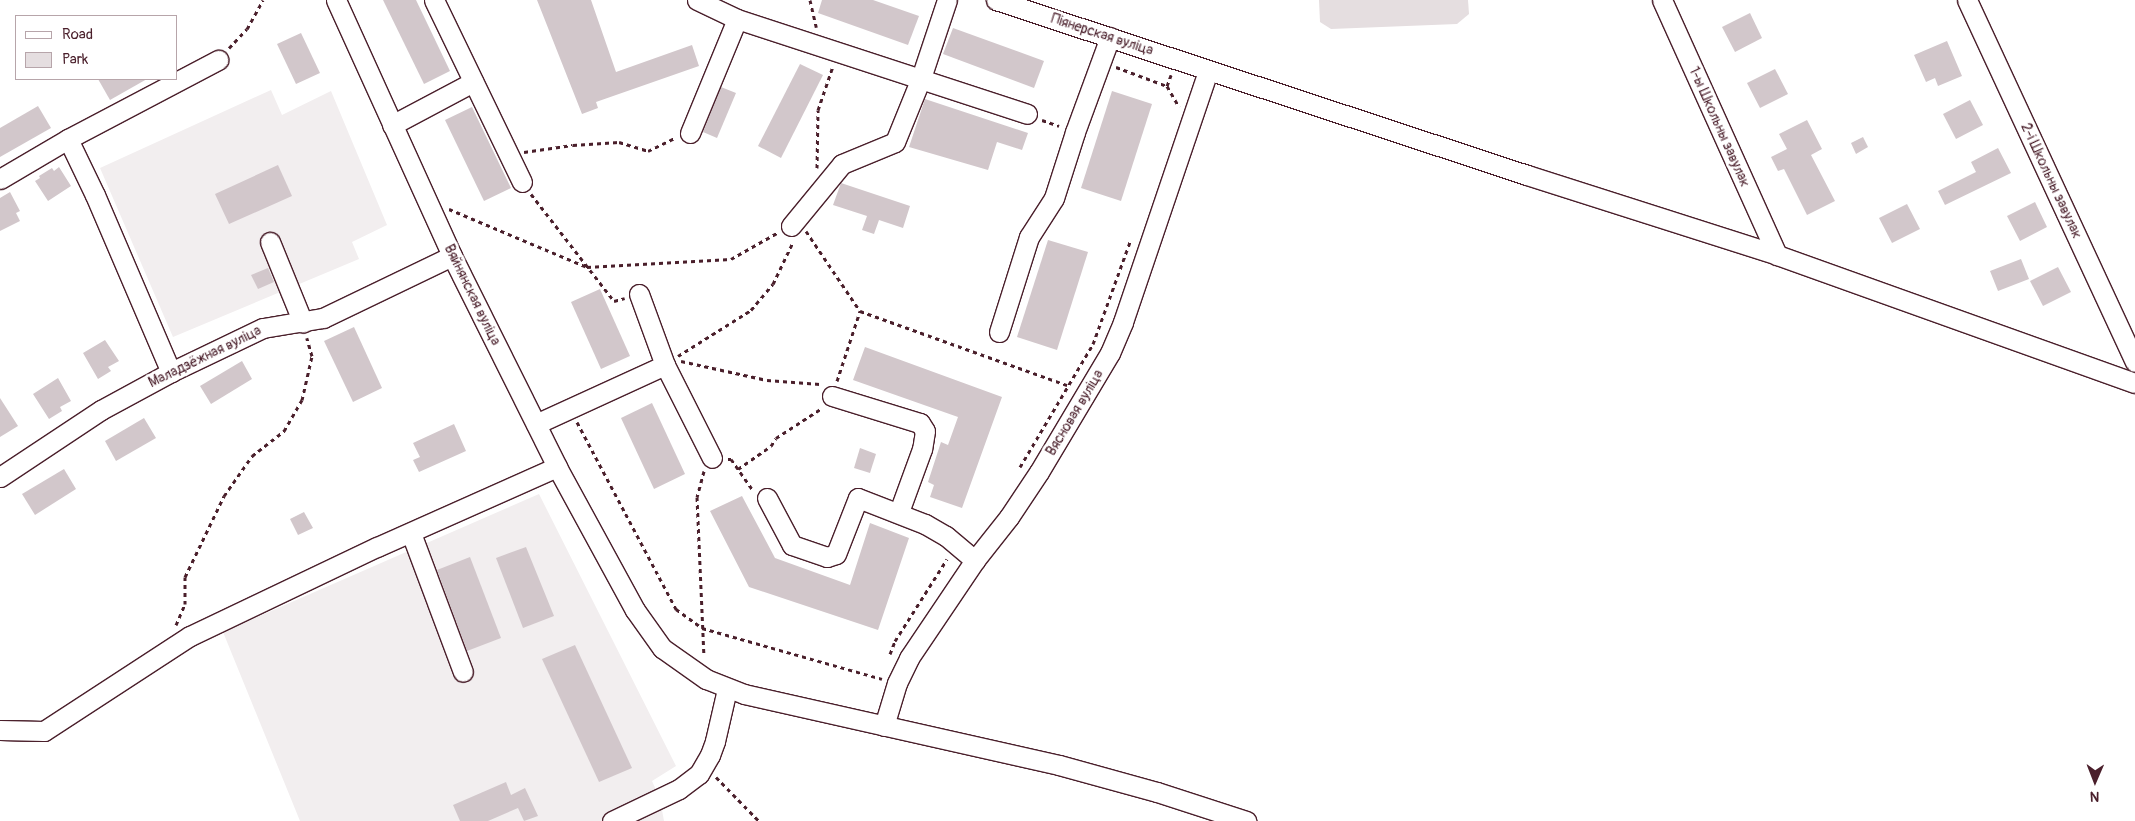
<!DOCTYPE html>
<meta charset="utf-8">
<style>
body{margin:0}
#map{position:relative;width:2135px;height:821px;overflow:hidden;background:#fff;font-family:Pangolin,sans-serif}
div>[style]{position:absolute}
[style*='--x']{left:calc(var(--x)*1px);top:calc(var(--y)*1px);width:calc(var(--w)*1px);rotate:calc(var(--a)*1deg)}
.built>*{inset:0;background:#f2eeef}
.green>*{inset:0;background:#e5dee0}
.building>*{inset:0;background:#d2c7cb}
.path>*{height:3px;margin-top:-1.5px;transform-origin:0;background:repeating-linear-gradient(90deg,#4a1f2b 0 4px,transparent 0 8px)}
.roads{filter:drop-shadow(1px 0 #4a1f2b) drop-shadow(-1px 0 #4a1f2b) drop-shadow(0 1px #4a1f2b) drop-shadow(0 -1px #4a1f2b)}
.minor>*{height:19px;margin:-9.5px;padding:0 9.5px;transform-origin:9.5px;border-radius:9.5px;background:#fff}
span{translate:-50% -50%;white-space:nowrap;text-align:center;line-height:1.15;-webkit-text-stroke:5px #fff;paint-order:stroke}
.street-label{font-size:14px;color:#4a1f2b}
.legend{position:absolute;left:15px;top:15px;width:162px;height:65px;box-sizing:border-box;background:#fff;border:1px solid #b7a5aa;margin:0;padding:6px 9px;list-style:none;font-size:15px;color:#4a1f2b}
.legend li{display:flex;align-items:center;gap:10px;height:25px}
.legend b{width:25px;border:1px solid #b7a5aa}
.north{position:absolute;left:2070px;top:756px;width:50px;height:50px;-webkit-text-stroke:4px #fff;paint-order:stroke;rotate:181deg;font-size:14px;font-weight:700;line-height:20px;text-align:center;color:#4a1f2b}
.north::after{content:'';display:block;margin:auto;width:18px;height:22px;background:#4a1f2b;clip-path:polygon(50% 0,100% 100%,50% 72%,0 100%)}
</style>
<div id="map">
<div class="built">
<i style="clip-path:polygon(271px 90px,282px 115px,331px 91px,387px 225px,352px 242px,359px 259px,173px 337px,100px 168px)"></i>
<i style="clip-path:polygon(539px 494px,676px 766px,652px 781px,660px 799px,664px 821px,300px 821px,223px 632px)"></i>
</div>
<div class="green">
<i style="clip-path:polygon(1319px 0,1468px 0,1469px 14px,1457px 24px,1331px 29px,1320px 22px)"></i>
</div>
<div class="building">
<i style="clip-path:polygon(383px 0,416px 0,450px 71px,424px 84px)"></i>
<i style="clip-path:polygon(537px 0,591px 0,616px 72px,692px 45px,699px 66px,596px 102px,598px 108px,582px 114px)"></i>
<i style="clip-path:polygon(822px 0,873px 0,919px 16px,908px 45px,818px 13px)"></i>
<i style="clip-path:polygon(1750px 13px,1762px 38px,1735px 52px,1722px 27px)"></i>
<i style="clip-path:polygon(953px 28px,1044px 61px,1034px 88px,943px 54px)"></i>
<i style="clip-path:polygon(301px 33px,320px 73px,296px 84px,277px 44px)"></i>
<i style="clip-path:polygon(1947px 41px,1962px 76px,1938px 86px,1935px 78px,1926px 82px,1914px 55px)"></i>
<i style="clip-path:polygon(800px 64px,823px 75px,781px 158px,758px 146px)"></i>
<i style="clip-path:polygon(1775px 69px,1788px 94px,1760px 108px,1747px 83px)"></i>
<i style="clip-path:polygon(98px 79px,147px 79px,110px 100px)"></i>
<i style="clip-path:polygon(721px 87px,736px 93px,717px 138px,703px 132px)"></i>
<i style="clip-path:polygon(1112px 91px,1152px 104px,1121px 201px,1081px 188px)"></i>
<i style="clip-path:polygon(925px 99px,1028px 133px,1022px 150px,997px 142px,988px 170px,909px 147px)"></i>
<i style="clip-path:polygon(1970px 100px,1983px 125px,1956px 139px,1943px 114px)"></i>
<i style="clip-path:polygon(38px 106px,51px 128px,0 157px,0 128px)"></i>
<i style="clip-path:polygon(472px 107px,511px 188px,484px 201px,445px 120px)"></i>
<i style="clip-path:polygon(1807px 120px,1822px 149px,1811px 155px,1835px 201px,1807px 215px,1784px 169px,1778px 171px,1771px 157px,1787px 149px,1779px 134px)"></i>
<i style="clip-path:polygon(1863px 137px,1868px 147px,1856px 154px,1851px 143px)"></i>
<i style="clip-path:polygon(1998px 148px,2011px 173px,1945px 205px,1938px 191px,1976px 172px,1971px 162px)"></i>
<i style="clip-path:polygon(278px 165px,292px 196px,229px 224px,215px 194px)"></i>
<i style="clip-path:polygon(59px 167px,71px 186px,48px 201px,35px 181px,40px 178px,39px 176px,52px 168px,54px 171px)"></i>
<i style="clip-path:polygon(841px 183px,910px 206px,903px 228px,879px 220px,874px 234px,862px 230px,867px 216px,833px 205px)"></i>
<i style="clip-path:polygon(10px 192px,20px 211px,16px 213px,20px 221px,0 231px,0 198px)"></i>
<i style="clip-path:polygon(2035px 202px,2047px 227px,2020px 241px,2007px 216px)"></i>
<i style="clip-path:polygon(1907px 204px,1920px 229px,1892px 243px,1879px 218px)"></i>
<i style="clip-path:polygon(1048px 240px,1088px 252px,1057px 350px,1017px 337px)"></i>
<i style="clip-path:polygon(2021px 259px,2029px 279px,1998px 291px,1990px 271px)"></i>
<i style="clip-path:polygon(2058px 267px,2071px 292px,2043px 306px,2030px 281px)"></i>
<i style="clip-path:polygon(268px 268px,274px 282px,258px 289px,251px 275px)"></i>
<i style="clip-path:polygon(600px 289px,630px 356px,601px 369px,571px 302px)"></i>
<i style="clip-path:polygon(354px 327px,382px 388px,353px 402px,324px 341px)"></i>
<i style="clip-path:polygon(105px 340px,119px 361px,108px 367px,111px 371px,98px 379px,83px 353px)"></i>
<i style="clip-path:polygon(865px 347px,1002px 397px,962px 508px,930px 497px,934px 485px,928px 482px,941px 442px,948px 445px,958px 417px,853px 380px)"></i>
<i style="clip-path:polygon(242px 361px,252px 379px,211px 404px,200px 386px)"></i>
<i style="clip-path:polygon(58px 378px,71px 401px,60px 407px,62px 411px,49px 419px,33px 394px)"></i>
<i style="clip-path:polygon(0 398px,18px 426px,0 437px)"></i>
<i style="clip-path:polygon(652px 403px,685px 474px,654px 489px,621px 418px)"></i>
<i style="clip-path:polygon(144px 418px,156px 438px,116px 461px,105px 441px)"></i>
<i style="clip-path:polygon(454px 424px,466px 451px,419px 472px,413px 460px,420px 457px,413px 443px)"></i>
<i style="clip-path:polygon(860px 448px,876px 454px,870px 473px,854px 468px)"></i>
<i style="clip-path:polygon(64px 469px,76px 489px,35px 515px,22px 494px)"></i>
<i style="clip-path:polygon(742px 496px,775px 558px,850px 585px,870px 523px,909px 538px,878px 630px,749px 587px,710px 511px)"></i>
<i style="clip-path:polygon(304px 512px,313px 528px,298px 535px,290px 519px)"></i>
<i style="clip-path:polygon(526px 547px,554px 616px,523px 628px,496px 558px)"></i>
<i style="clip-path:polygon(470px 557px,501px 638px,467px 651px,437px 570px)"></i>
<i style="clip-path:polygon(575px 645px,632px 768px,599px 782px,542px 659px)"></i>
<i style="clip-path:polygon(506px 782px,511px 795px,525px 788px,538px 816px,524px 821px,518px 808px,488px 821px,460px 821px,453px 805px)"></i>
</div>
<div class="path">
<i style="--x:810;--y:0;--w:28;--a:77"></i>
<i style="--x:229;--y:48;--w:26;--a:-47"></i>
<i style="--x:247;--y:29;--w:33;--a:-61"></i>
<i style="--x:1116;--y:67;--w:54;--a:20.4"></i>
<i style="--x:1167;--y:86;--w:24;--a:60"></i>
<i style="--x:1167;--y:86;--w:12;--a:-70"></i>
<i style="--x:1042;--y:120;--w:18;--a:19"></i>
<i style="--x:524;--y:152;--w:49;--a:-8.1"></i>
<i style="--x:573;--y:145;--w:46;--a:-3.7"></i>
<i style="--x:619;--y:142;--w:30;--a:17"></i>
<i style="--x:648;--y:151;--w:30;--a:-26"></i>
<i style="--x:817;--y:168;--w:58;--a:-89"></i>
<i style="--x:818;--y:110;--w:46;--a:-71.2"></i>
<i style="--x:531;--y:194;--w:135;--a:52.2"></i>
<i style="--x:614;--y:301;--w:11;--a:-15"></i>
<i style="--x:449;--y:209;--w:150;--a:22.8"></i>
<i style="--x:587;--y:267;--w:144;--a:-3.2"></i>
<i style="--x:731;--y:259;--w:53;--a:-29.5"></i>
<i style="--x:806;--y:231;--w:97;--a:56"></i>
<i style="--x:678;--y:356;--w:86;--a:-32.2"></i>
<i style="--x:751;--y:310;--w:34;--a:-50"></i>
<i style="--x:773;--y:284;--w:47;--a:-64.5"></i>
<i style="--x:681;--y:361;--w:88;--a:12.5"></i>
<i style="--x:767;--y:380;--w:53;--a:4.3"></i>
<i style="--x:837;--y:381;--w:74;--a:-71.8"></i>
<i style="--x:860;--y:311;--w:220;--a:19.7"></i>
<i style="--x:577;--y:422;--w:212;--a:62.1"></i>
<i style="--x:676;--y:609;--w:32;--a:36"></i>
<i style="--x:702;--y:628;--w:187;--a:15.8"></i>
<i style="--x:728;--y:459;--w:3;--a:0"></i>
<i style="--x:731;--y:459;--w:39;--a:55"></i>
<i style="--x:1020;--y:467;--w:143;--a:-59.3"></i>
<i style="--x:1093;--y:344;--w:109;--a:-70.1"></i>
<i style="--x:738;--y:469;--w:40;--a:-34.9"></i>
<i style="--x:771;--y:446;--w:9;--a:-58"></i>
<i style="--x:776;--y:438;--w:55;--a:-33.1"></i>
<i style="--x:704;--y:471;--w:27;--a:105"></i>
<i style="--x:697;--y:497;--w:159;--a:87.5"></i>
<i style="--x:176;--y:625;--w:23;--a:-67"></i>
<i style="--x:185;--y:604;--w:27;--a:-90"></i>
<i style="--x:185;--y:577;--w:90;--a:-64.3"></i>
<i style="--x:224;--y:496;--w:49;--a:-55"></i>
<i style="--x:252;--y:456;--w:41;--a:-38"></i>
<i style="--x:284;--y:431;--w:36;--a:-60"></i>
<i style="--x:302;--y:400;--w:45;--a:-77.2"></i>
<i style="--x:312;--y:356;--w:19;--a:-106"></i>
<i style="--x:890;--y:654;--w:14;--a:-69"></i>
<i style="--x:895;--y:641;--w:97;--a:-57.6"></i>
<i style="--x:716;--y:777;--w:62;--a:45.7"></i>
</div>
<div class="roads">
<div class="minor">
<i style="--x:336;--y:0;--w:281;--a:65.6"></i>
<i style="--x:452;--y:256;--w:236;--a:63.5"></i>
<i style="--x:557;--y:467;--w:163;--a:61.4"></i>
<i style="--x:635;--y:610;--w:47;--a:54.6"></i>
<i style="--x:662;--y:648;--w:54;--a:35.2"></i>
<i style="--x:706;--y:679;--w:41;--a:21.5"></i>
<i style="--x:744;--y:694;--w:323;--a:12.7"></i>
<i style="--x:1059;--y:765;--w:102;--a:15.4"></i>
<i style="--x:1157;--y:792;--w:94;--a:18"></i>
<i style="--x:434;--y:0;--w:202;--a:64.2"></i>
<i style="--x:697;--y:0;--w:44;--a:25.4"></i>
<i style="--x:737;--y:19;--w:305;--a:18.1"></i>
<i style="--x:996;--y:0;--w:559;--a:18.24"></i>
<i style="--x:1527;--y:175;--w:262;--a:17.7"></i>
<i style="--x:1777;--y:255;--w:380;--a:19.7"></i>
<i style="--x:1662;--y:0;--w:280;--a:65.7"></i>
<i style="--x:1967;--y:0;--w:399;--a:65.1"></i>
<i style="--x:392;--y:125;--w:92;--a:-28"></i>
<i style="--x:690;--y:133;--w:123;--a:-67.6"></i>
<i style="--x:68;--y:139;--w:62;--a:64.3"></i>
<i style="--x:95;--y:195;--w:193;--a:66.8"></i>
<i style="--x:0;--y:179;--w:79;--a:-30.5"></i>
<i style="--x:68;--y:139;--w:170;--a:-27.8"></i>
<i style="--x:791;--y:226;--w:80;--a:-50.6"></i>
<i style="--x:842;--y:164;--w:57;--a:-22.5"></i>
<i style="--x:895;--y:142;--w:69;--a:-67.9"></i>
<i style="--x:921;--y:78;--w:82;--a:-71.6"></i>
<i style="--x:270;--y:242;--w:87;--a:67.8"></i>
<i style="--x:639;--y:294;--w:76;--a:69.9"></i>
<i style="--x:665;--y:365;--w:104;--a:63.2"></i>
<i style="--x:999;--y:332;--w:100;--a:-72.5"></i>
<i style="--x:1029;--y:237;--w:46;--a:-57.3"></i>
<i style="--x:1054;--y:198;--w:69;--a:-72.3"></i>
<i style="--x:1075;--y:132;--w:101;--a:-69.8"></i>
<i style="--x:832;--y:396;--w:92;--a:17.1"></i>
<i style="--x:920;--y:423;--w:9;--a:58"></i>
<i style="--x:925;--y:431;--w:18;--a:99"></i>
<i style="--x:922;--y:449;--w:67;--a:110.1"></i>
<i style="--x:536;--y:424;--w:142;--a:-24.6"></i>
<i style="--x:0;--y:477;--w:121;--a:-33.6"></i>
<i style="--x:101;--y:410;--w:80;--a:-28.5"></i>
<i style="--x:171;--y:372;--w:102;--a:-25.6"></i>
<i style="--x:263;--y:328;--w:61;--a:-9.5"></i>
<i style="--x:323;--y:318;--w:143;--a:-25.7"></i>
<i style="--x:767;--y:498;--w:53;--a:62"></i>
<i style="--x:792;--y:545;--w:37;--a:19"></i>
<i style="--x:827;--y:557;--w:9;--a:-18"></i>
<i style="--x:836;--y:554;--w:60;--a:-68.6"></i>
<i style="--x:858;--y:498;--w:72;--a:21.2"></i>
<i style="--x:925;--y:524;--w:24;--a:30"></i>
<i style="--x:946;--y:536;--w:38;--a:40"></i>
<i style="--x:411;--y:533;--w:148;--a:69.5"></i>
<i style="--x:884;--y:726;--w:45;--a:-73.2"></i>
<i style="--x:897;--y:683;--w:28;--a:-64"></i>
<i style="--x:909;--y:658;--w:118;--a:-56"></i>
<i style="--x:975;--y:560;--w:55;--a:-51.7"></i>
<i style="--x:1009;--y:517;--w:54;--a:-56.3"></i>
<i style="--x:1039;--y:472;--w:139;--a:-59.2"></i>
<i style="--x:1110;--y:353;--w:34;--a:-67"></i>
<i style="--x:1123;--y:322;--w:265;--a:-71.3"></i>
<i style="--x:0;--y:730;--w:44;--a:1.3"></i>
<i style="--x:44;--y:731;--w:174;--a:-33.1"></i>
<i style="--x:190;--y:636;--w:207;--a:-25.5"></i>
<i style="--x:377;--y:547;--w:197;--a:-24"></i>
<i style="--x:612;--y:821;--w:74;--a:-25.5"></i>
<i style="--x:679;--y:789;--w:25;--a:-37"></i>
<i style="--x:699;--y:774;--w:22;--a:-60"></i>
<i style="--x:710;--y:755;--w:15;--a:-70"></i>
<i style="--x:715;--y:741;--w:53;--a:-77"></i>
</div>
</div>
<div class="street-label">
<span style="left:1102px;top:35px;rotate:18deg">Піянерская вуліца</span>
<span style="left:1719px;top:127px;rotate:66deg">1-ы Школьны завулак</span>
<span style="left:2051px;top:181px;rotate:65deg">2-і Школьны завулак</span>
<span style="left:472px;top:295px;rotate:64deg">Вяйнянская вуліца</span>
<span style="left:205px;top:357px;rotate:-26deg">Маладзёжная вуліца</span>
<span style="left:1075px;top:413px;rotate:-59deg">Вясновая вуліца</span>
</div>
<ul class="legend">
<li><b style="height:6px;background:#fff"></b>Road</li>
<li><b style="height:14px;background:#e5dee0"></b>Park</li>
</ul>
<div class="north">N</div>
</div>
